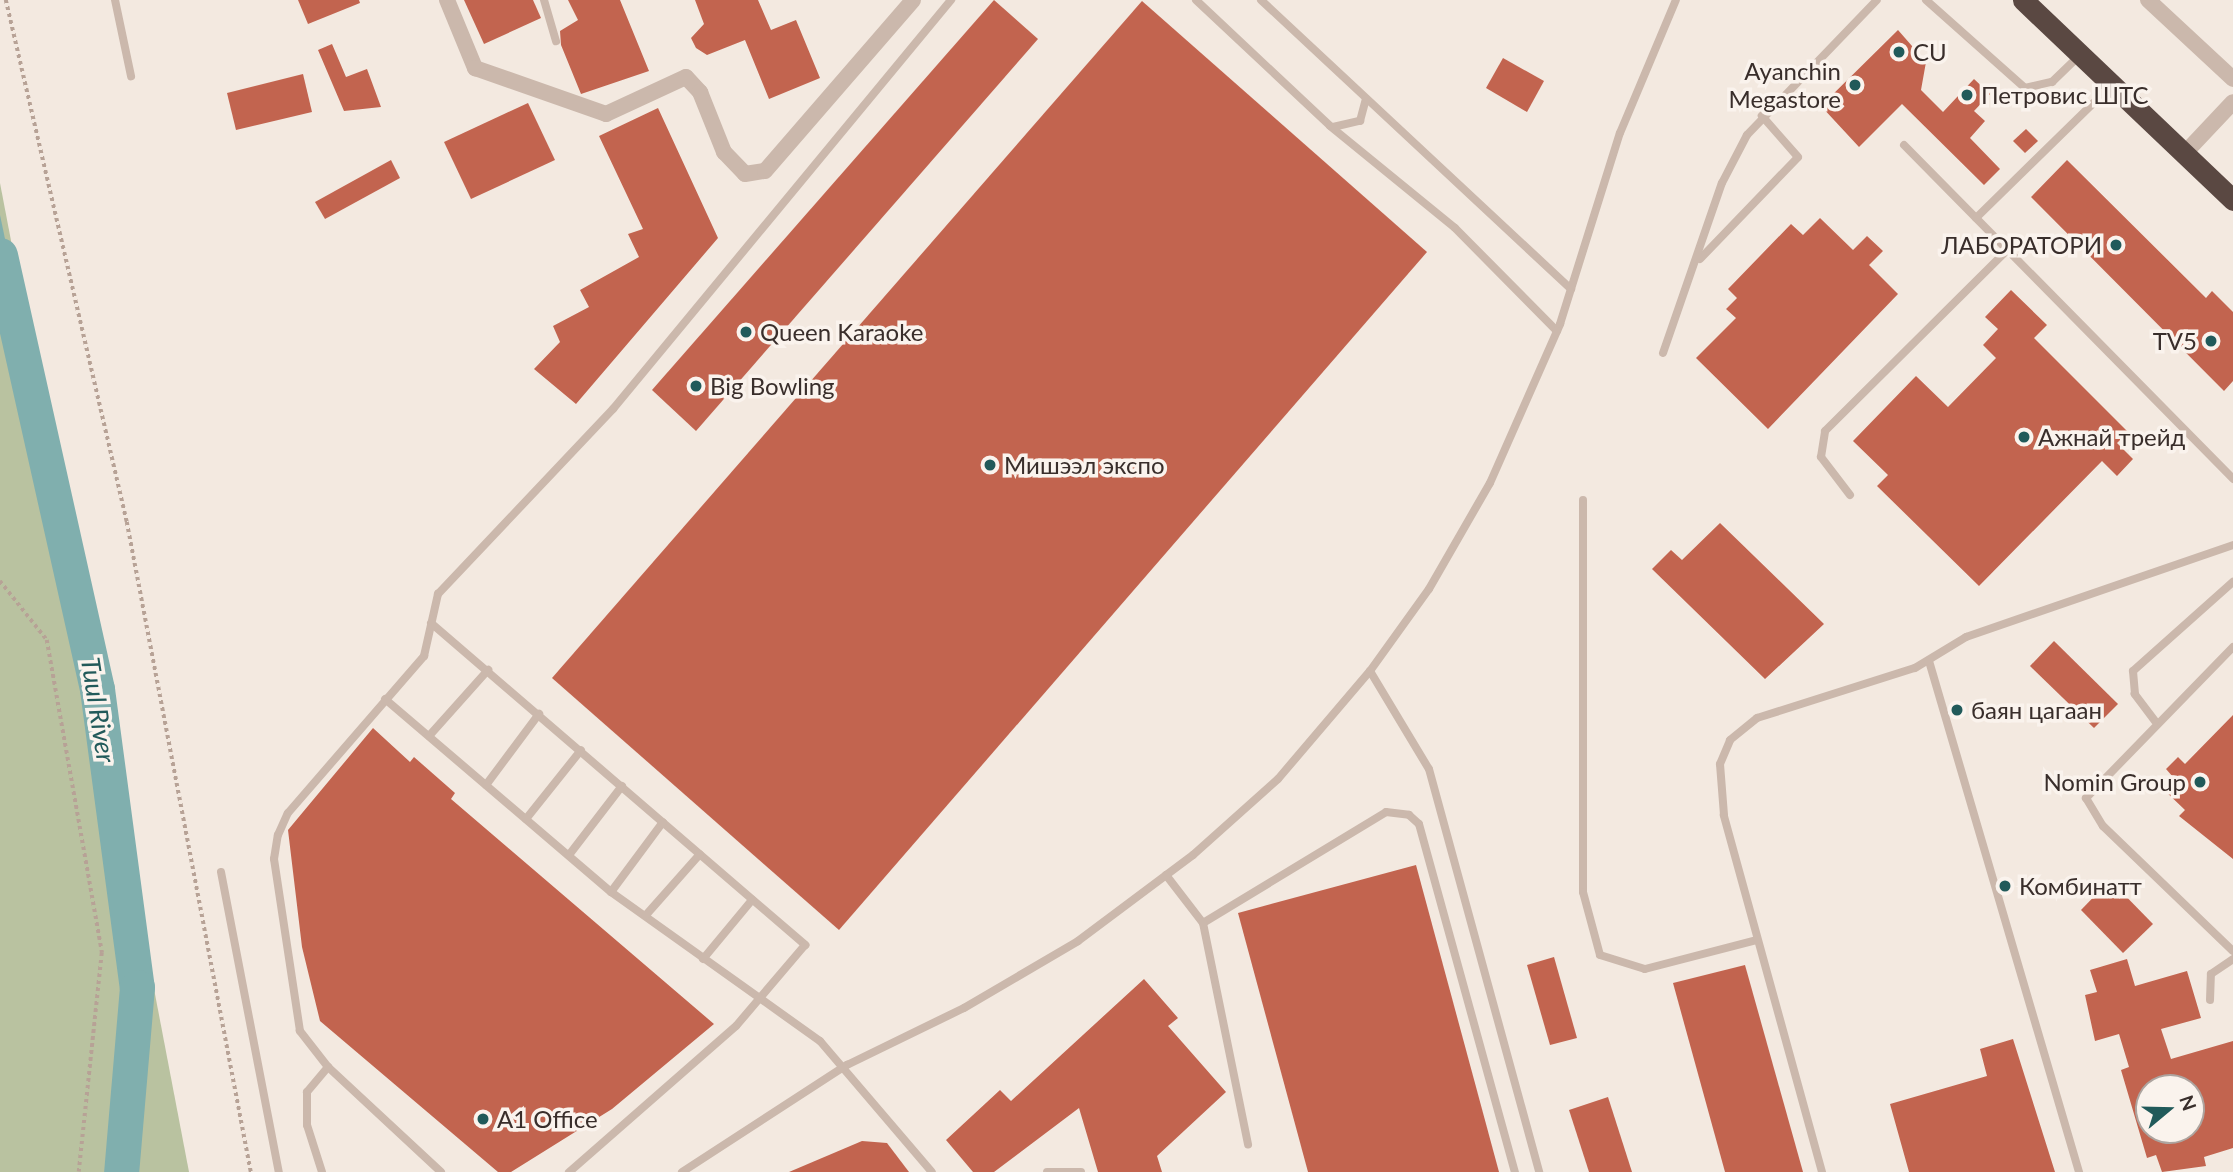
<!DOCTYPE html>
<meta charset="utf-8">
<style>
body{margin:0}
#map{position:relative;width:2233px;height:1172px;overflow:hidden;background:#f3e9e0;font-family:Lato,sans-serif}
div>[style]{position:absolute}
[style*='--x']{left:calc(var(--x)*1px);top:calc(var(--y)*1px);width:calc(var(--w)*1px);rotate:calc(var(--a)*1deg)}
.green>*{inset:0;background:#b9c2a0}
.water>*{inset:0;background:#80afae}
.river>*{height:35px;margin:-17.5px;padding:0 17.5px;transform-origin:17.5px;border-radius:17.5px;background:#80afae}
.building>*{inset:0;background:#c2644f}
.path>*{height:3.5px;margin-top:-1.75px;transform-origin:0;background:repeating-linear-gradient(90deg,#b7a296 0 3.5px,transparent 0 7px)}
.lane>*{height:8px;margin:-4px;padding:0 4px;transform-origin:4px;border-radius:4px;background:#cbb8ac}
.street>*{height:16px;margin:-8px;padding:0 8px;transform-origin:8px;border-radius:8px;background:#cbb8ac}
.highway>*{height:21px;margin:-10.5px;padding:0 10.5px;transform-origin:10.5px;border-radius:10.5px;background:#5a4842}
.dots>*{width:19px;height:19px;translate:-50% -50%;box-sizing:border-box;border:4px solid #faf3ed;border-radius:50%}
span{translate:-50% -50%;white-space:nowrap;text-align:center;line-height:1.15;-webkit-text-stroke:7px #faf3ed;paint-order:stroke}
.poi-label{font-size:24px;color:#392e2b}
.left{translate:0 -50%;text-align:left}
.right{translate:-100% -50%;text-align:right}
.water-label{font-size:26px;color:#215a5a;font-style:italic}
.north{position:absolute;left:2135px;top:1074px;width:70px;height:70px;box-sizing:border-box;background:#faf3ed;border:2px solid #ada49f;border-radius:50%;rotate:71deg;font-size:19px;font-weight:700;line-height:28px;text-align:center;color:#392e2b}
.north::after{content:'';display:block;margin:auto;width:24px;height:32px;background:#215a5a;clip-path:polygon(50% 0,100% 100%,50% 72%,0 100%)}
</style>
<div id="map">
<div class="green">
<i style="clip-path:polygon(0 183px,189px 1172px,0 1172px)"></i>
</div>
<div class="water">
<i style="clip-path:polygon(0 215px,4px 234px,25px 340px,8px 340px,0 305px)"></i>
</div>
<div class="river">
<i style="--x:0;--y:255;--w:445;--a:77.4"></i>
<i style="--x:97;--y:689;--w:301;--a:82.4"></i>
<i style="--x:137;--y:987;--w:186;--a:94.9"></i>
</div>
<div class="building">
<i style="clip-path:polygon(298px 0,359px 0,360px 3px,308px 24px)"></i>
<i style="clip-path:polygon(464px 0,533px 0,541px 18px,484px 44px)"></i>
<i style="clip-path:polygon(568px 0,620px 0,649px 71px,581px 94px,561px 45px,560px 31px,578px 20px)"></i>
<i style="clip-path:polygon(695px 0,758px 0,771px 30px,796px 20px,820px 78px,769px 99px,745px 40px,707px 55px,696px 48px,691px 38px,704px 24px)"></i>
<i style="clip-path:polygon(994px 0,1038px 39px,696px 431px,652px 390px)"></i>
<i style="clip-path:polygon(1142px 1px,1427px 252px,839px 930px,552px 678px)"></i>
<i style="clip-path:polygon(1898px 30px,1926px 62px,1921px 90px,1943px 112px,1974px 79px,1990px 94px,1974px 111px,1985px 121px,1970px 138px,2000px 169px,1984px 185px,1902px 104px,1859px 147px,1821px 106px)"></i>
<i style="clip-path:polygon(332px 44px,346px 77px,367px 69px,381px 107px,344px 111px,318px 50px)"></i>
<i style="clip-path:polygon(1503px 58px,1544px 81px,1527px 112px,1486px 88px)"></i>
<i style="clip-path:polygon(303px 74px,312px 112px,236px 130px,227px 93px)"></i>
<i style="clip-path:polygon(528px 103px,555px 160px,471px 199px,444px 142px)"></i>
<i style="clip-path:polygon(658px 108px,718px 238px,576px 404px,534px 369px,560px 342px,553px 326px,589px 307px,580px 290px,639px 257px,628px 234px,643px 229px,599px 136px)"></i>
<i style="clip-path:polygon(2026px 129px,2038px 141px,2025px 153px,2013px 141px)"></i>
<i style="clip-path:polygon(391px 160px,400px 178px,325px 219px,315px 202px)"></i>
<i style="clip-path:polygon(2067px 160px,2206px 298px,2212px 291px,2233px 312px,2233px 381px,2224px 391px,2031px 197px)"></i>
<i style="clip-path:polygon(1820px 218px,1853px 250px,1867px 236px,1883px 251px,1869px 265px,1898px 294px,1768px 429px,1696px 358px,1736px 318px,1726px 309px,1737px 298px,1728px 289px,1791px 224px,1803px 235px)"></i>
<i style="clip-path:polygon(2011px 290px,2047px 325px,2034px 338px,2128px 432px,2117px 443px,2133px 459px,2117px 476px,2102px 461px,1979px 586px,1877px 486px,1888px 475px,1853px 441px,1916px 376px,1948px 407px,1996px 358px,1983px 345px,1998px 329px,1985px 317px)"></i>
<i style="clip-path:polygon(1720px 523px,1824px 624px,1765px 679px,1652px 569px,1671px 550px,1682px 560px)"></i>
<i style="clip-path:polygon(2054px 641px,2118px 704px,2094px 728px,2030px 666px)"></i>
<i style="clip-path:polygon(2233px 715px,2233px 859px,2179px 816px,2185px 810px,2162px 788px,2173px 777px,2166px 769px,2178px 757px,2185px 764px)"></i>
<i style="clip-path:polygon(373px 728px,410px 762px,414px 757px,455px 793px,451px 799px,714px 1024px,612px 1109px,511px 1172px,498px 1172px,320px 1021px,302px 947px,288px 830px)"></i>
<i style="clip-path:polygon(1416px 865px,1499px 1172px,1308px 1172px,1238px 913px)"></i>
<i style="clip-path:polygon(2110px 880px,2153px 924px,2123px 953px,2081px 910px)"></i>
<i style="clip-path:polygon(1554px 957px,1577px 1038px,1550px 1045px,1527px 965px)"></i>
<i style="clip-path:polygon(evenodd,2127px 959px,2135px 986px,2187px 971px,2201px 1018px,2161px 1029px,2171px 1059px,2233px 1041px,2233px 1148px,2204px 1157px,2206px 1166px,2162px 1172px,2156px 1155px,2147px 1158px,2121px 1070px,2129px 1067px,2119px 1034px,2095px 1041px,2085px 995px,2097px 992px,2090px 970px,2127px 959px,2149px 1088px,2191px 1088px,2191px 1130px,2149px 1130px,2149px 1088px)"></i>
<i style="clip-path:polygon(1745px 965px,1803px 1172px,1725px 1172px,1673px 983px)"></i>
<i style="clip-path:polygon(1144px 979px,1178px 1018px,1168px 1026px,1226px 1092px,1157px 1156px,1162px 1172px,1098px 1172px,1079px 1108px,994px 1172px,973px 1172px,946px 1140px,1000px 1090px,1011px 1101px)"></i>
<i style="clip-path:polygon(2013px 1039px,2055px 1172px,1909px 1172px,1890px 1104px,1987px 1076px,1980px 1049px)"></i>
<i style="clip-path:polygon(1608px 1097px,1632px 1172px,1589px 1172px,1569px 1110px)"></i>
<i style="clip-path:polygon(862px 1141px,887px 1143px,909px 1172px,789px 1172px)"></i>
</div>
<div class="path">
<i style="--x:6;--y:0;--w:536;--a:76.95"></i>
<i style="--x:127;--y:522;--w:662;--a:79.2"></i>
<i style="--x:0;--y:581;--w:75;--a:51.5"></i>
<i style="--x:47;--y:640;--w:318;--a:80"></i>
<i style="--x:102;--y:953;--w:220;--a:96"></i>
</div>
<div class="lane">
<i style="--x:115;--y:0;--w:78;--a:78.1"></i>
<i style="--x:544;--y:0;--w:43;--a:73.7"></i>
<i style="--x:1196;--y:0;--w:184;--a:43.2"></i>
<i style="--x:1330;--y:126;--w:161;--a:39.2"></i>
<i style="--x:1455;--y:228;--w:145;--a:45.3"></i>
<i style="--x:1261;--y:0;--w:424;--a:43"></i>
<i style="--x:1926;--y:0;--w:132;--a:41.6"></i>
<i style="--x:2025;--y:88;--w:28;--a:-13"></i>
<i style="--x:2052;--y:82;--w:39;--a:-44"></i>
<i style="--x:1333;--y:127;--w:28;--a:-13"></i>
<i style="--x:1360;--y:121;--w:23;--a:-75"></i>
<i style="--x:1904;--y:145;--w:469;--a:45.4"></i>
<i style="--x:1976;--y:218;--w:190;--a:-44.4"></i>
<i style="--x:1700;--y:259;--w:141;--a:-46.1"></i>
<i style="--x:1798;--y:157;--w:55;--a:-131.3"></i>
<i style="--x:1663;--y:353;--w:180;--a:-70.9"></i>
<i style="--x:1722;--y:183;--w:54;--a:-62.5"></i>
<i style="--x:1747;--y:135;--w:187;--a:-46.1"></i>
<i style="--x:1850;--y:495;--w:48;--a:-127.3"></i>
<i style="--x:1821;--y:457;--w:26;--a:-81"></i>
<i style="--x:1825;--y:431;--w:257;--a:-44.8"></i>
<i style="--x:1583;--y:500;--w:392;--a:90"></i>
<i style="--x:1583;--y:892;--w:65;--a:74.9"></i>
<i style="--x:1600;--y:955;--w:47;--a:17.3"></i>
<i style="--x:1645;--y:969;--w:115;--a:-14.6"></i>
<i style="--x:431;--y:623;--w:494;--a:40.7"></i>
<i style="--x:805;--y:945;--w:106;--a:130.4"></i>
<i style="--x:736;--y:1026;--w:222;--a:138.8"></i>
<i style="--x:2233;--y:647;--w:211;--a:134.2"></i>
<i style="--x:2086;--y:798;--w:33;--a:59"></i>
<i style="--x:2103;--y:826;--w:180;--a:43.9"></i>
<i style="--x:1929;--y:661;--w:533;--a:73.64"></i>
<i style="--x:1370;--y:671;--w:114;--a:59"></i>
<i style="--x:1429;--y:769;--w:418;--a:74.7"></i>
<i style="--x:385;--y:699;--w:297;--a:40.5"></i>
<i style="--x:611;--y:892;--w:257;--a:35.5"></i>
<i style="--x:820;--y:1041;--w:172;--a:49.5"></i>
<i style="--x:2155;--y:721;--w:34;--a:-127"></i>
<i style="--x:2135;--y:694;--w:23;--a:-95"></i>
<i style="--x:2133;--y:671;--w:134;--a:-41.7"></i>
<i style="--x:429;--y:736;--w:89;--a:-48.2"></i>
<i style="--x:486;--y:785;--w:89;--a:-53.3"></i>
<i style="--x:526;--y:819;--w:88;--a:-51.4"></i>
<i style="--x:569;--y:855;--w:87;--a:-52.5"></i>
<i style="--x:221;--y:872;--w:306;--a:79.1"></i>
<i style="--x:1166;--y:875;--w:61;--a:52.4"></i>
<i style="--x:1203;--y:923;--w:214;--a:-31.2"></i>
<i style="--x:1386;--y:812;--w:23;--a:7"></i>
<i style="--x:1409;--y:815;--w:13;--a:42"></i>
<i style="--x:1419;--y:824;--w:361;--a:74.6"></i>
<i style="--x:611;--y:892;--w:87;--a:-53.4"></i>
<i style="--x:646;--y:915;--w:81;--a:-48.5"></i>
<i style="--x:1203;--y:923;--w:226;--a:78.5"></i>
<i style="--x:703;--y:959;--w:77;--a:-50.3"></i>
<i style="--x:2210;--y:1000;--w:26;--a:-88"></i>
<i style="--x:2211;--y:974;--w:27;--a:-34"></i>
<i style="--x:322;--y:1172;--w:49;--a:-107.7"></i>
<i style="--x:307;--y:1125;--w:33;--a:-90"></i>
<i style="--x:307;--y:1092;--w:33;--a:-50"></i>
<i style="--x:441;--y:1172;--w:154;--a:-137.1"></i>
<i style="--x:328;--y:1067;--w:46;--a:-127.9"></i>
<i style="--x:300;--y:1031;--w:174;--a:-98.6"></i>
<i style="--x:274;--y:859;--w:24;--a:-81"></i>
<i style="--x:278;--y:835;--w:24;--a:-66"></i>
<i style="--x:288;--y:813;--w:208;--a:-49.1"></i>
<i style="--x:424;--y:656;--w:64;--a:-77.3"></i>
<i style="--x:438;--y:594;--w:255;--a:-46.6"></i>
<i style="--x:613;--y:409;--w:531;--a:-50.43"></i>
<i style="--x:682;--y:1172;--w:197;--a:-33"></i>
<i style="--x:847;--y:1065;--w:130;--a:-26"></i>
<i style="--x:964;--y:1008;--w:132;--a:-30.4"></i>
<i style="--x:1078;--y:941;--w:144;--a:-36.8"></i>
<i style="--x:1193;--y:855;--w:114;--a:-41.8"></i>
<i style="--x:1278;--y:779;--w:142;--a:-49.6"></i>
<i style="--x:1370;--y:671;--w:101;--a:-54.3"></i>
<i style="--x:1429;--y:589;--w:122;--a:-60.1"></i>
<i style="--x:1490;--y:483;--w:174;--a:-66.2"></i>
<i style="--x:1560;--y:324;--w:200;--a:-72.6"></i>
<i style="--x:1620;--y:133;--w:144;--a:-67.2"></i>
<i style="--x:1047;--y:1172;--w:34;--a:0"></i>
<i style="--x:1822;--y:1172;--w:370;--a:-105.4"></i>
<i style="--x:1724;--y:815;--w:51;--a:-94.5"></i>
<i style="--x:1720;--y:764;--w:26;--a:-67"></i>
<i style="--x:1730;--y:740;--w:35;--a:-39"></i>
<i style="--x:1757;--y:718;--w:166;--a:-17.6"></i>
<i style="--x:1915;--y:668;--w:60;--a:-31.3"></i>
<i style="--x:1966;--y:637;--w:282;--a:-19"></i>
</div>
<div class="street">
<i style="--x:447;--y:0;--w:74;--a:67.6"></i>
<i style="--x:475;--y:68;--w:139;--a:19.3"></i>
<i style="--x:606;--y:114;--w:88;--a:-24.8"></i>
<i style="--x:686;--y:77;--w:21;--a:47"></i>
<i style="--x:700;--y:92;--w:65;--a:68.2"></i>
<i style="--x:724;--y:152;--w:30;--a:46"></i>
<i style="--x:745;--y:174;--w:20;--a:-9"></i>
<i style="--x:765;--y:171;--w:226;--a:-49.1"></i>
<i style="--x:2148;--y:0;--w:116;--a:42.9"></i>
<i style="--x:2184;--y:154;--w:71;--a:-46.7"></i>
</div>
<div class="highway">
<i style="--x:2023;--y:0;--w:290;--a:43.6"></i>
</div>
<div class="dots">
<i style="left:1899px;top:52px;background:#215a5a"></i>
<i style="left:1855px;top:85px;background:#215a5a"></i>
<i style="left:1967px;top:95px;background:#215a5a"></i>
<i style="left:2116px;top:245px;background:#215a5a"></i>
<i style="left:746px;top:332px;background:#215a5a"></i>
<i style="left:2211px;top:341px;background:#215a5a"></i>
<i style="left:696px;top:386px;background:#215a5a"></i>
<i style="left:2024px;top:437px;background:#215a5a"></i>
<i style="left:990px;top:465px;background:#215a5a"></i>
<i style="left:1957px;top:710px;background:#215a5a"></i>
<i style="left:2200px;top:782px;background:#215a5a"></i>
<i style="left:2005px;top:886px;background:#215a5a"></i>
<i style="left:483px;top:1119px;background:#215a5a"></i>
</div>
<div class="poi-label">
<span class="left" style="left:1913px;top:52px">CU</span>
<span class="right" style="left:1841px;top:85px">Ayanchin<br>Megastore</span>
<span class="left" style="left:1981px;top:95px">Петровис ШТС</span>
<span class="right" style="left:2102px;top:245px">ЛАБОРАТОРИ</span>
<span class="left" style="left:760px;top:332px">Queen Karaoke</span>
<span class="right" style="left:2197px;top:341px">TV5</span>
<span class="left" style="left:710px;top:386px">Big Bowling</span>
<span class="left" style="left:2038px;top:437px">Ажнай трейд</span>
<span class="left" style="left:1004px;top:465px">Мишээл экспо</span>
<span class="left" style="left:1971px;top:710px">баян цагаан</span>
<span class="right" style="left:2186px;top:782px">Nomin Group</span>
<span class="left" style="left:2019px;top:886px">Комбинатт</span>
<span class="left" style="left:497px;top:1119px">A1 Office</span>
</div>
<div class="water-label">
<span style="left:98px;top:710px;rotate:81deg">Tuul River</span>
</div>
<div class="north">N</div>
</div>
